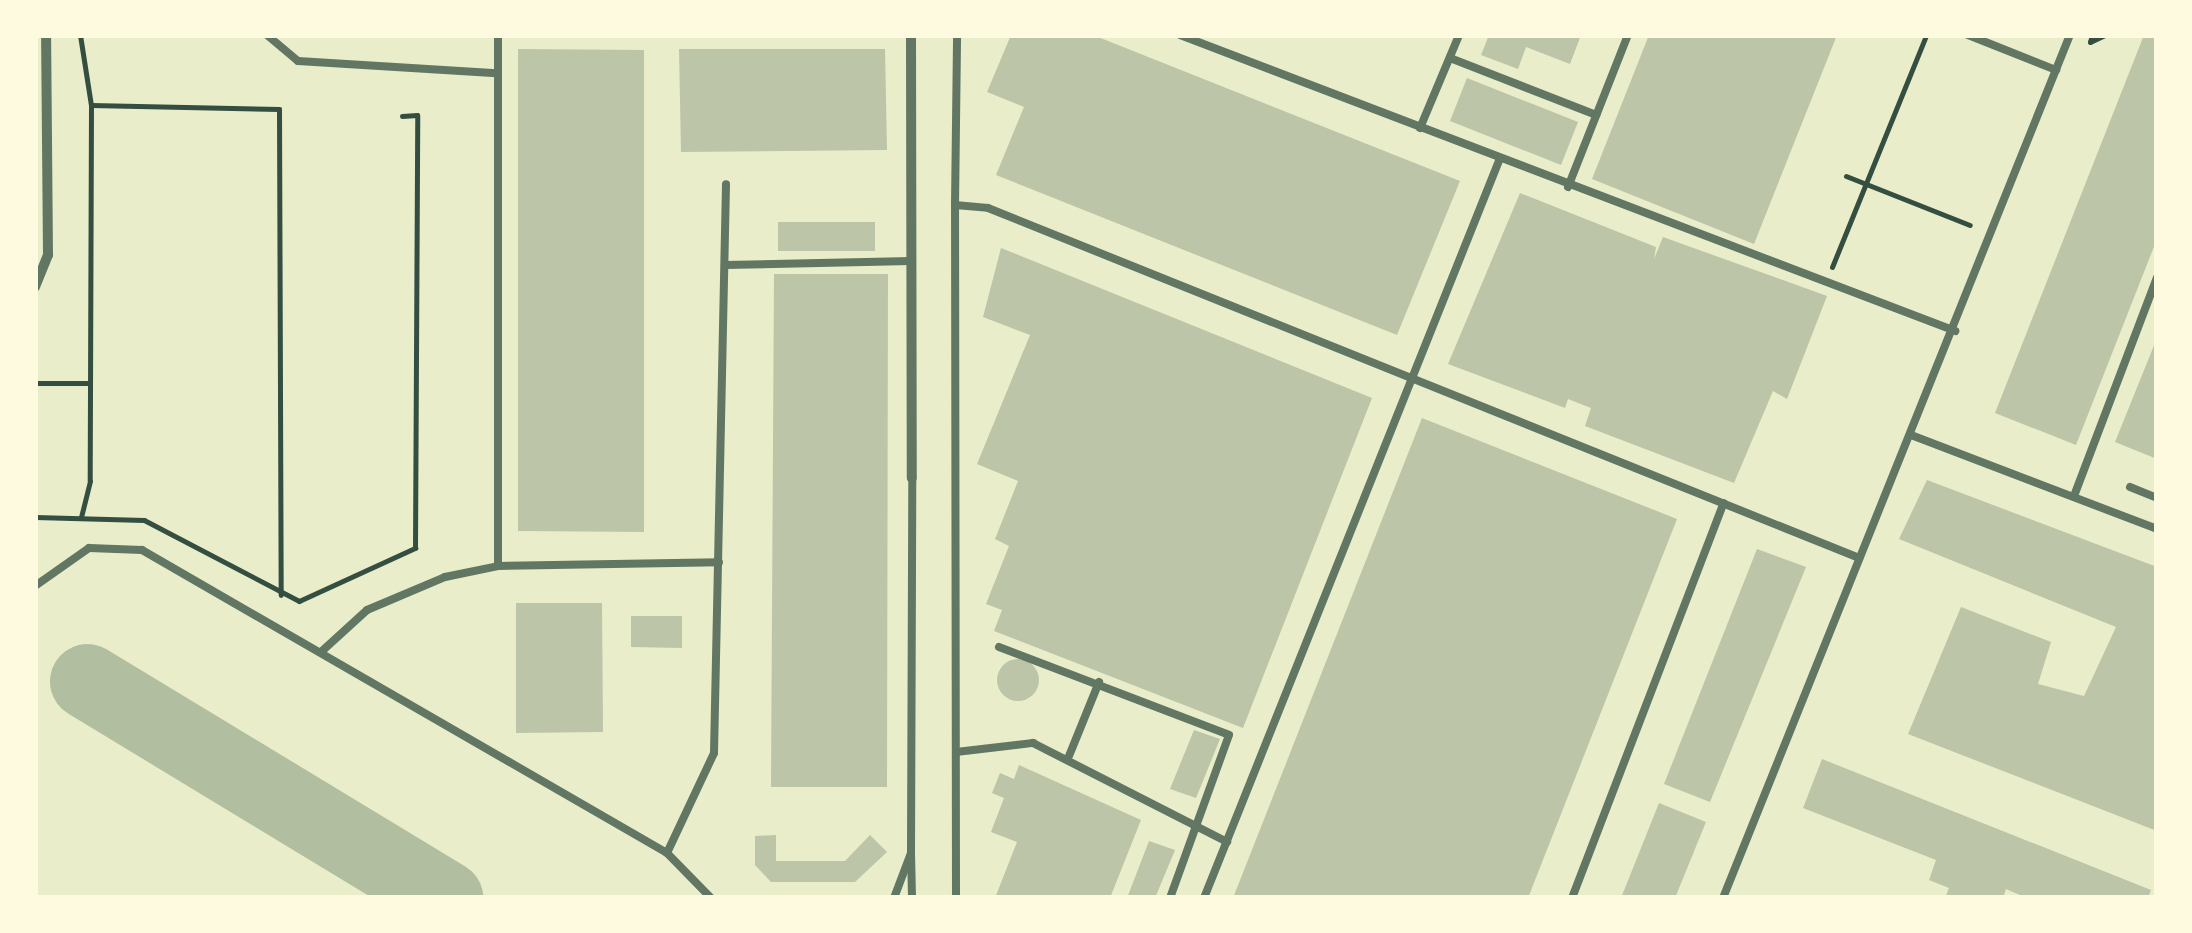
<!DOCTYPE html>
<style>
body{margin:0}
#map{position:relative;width:2192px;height:933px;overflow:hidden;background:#e9edc9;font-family:Barlow,sans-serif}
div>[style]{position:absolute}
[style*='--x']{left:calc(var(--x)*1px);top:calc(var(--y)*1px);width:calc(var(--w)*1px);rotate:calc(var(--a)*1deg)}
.taxiway>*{height:75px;margin:-37.5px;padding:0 37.5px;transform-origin:37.5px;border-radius:37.5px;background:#b2bea0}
.building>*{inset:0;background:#bcc5a7}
.round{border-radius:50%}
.path>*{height:5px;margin:-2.5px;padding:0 2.5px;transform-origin:2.5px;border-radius:2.5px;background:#344e41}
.service>*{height:8px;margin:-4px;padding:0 4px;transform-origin:4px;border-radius:4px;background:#617663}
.minor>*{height:10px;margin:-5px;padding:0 5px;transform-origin:5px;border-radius:5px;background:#617663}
span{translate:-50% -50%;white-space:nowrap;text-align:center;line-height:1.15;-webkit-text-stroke:8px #fefae0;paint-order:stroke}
.frame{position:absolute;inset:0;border:38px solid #fefae0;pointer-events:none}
</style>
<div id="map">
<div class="taxiway">
<i style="--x:87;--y:681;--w:419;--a:31.2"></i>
</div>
<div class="building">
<i style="clip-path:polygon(1011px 35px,1093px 35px,1460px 181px,1397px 335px,996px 175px,1024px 107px,987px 92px)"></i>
<i style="clip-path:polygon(1489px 35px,1581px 35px,1570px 64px,1526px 47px,1518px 69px,1481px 55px)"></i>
<i style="clip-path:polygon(1649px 35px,1837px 35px,1754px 244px,1592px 179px)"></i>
<i style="clip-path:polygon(2144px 35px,2157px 38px,2157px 239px,2076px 445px,1995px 413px)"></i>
<i style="clip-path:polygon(518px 49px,644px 50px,644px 532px,518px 531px)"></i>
<i style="clip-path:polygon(679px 49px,885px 49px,887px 150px,681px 152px)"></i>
<i style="clip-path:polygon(1467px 78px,1578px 122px,1561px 165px,1450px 121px)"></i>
<i style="clip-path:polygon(1520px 193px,1656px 247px,1654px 259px,1663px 237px,1827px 296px,1787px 399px,1773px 391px,1734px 483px,1585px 426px,1591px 408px,1568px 399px,1565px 408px,1448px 364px)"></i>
<i style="clip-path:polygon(778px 222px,875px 222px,875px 251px,778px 251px)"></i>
<i style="clip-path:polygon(1001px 248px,1372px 398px,1243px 728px,994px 631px,1002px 610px,986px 604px,1009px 546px,995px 539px,1018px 481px,977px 464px,1030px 335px,983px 317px)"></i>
<i style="clip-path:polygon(774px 274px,888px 274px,887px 787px,771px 787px)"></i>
<i style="clip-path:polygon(2157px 338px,2157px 459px,2115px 442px)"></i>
<i style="clip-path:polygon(1422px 418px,1677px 519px,1528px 898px,1233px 898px)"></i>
<i style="clip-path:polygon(1927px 480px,2157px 567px,2157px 831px,1908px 734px,1961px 607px,2051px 642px,2038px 684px,2084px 696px,2116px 627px,1899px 539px)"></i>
<i style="clip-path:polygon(1757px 549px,1806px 567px,1710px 802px,1664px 784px)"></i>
<i style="clip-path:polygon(516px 603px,602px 603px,603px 732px,516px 733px)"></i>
<i style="clip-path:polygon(631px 616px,682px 616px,682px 648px,631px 647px)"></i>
<i class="round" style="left:997px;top:659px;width:42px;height:42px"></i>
<i style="clip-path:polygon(1194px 730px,1220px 739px,1196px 798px,1170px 789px)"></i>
<i style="clip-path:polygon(1822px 759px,2151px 890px,2148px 898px,2027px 898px,2006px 889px,2003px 898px,1945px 898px,1949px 888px,1929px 880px,1936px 860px,1803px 808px)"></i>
<i style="clip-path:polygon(1019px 765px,1141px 820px,1110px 898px,995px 898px,1017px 842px,991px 832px,1004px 798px,992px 793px,1000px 773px,1014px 779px)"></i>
<i style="clip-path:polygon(1659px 803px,1706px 822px,1675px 898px,1621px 898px)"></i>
<i style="clip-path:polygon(776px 835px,776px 861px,845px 861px,870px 835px,887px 852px,855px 882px,771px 882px,755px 865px,755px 836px)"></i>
<i style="clip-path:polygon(1149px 841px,1175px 850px,1155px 898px,1127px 898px)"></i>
</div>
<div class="path">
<i style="--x:80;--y:35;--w:71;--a:81.1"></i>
<i style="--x:91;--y:105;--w:376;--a:90.2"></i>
<i style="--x:90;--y:481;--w:37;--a:104"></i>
<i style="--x:2092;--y:35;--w:7;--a:106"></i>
<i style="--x:2090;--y:42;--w:17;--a:-25"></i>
<i style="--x:91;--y:105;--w:188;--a:1.2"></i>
<i style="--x:279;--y:109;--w:486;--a:89.8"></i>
<i style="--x:1846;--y:176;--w:133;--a:21.6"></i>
<i style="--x:1832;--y:267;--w:250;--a:-67.9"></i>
<i style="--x:35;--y:383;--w:55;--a:0"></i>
<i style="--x:35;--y:517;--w:109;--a:1.6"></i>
<i style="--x:144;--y:520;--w:175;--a:27.6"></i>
<i style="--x:299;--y:601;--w:128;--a:-24.6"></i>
<i style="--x:415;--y:548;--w:433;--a:-89.7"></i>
<i style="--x:417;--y:115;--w:15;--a:176"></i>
</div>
<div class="service">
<i style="--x:267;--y:35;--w:40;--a:40"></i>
<i style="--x:298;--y:61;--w:199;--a:3.5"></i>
<i style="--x:498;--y:35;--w:531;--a:90"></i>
<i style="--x:1180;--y:35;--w:830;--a:20.9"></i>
<i style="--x:1968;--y:35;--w:95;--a:21.7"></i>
<i style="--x:1450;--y:58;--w:157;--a:21.3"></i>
<i style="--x:1420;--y:128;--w:101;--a:-67.2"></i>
<i style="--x:1568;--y:187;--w:163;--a:-68.5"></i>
<i style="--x:955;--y:205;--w:170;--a:-89.3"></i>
<i style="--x:725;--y:265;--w:186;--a:-1.2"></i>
<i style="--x:1911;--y:435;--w:263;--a:20.9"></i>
<i style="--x:2130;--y:487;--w:29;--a:22"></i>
<i style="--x:2074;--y:496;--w:234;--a:-69.2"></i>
<i style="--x:35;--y:586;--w:66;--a:-35.1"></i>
<i style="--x:89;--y:548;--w:53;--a:2.2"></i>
<i style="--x:142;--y:550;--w:606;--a:29.99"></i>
<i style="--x:667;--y:853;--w:63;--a:45.6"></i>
<i style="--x:999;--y:647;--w:246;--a:20.9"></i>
<i style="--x:1229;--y:735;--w:173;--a:109.9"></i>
<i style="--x:321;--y:652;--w:62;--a:-42.4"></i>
<i style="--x:367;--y:610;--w:85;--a:-22.9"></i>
<i style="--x:445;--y:577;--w:54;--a:-11.7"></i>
<i style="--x:498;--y:566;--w:221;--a:-1"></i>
<i style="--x:956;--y:752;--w:78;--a:-6.7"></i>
<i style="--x:1033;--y:743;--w:218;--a:27"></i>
<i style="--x:1069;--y:756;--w:80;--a:-67.9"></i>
<i style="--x:667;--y:853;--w:110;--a:-64.8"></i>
<i style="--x:714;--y:753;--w:569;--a:-88.79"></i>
<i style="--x:911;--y:853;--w:375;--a:-89.8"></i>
<i style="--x:894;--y:898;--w:48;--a:-69.3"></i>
<i style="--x:911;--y:853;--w:45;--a:88.7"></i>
<i style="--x:956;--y:898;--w:693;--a:-90.08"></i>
<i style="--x:955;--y:205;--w:33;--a:5"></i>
<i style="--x:988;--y:208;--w:939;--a:21.89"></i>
<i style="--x:1204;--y:898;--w:794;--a:-68.19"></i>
<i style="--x:1572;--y:898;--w:423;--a:-69"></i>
<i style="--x:1723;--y:898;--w:930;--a:-68.1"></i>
</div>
<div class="minor">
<i style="--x:911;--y:35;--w:443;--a:89.9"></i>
<i style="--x:35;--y:287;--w:35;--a:-68"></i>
<i style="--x:48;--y:255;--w:220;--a:-90.5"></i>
</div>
<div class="frame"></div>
</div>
